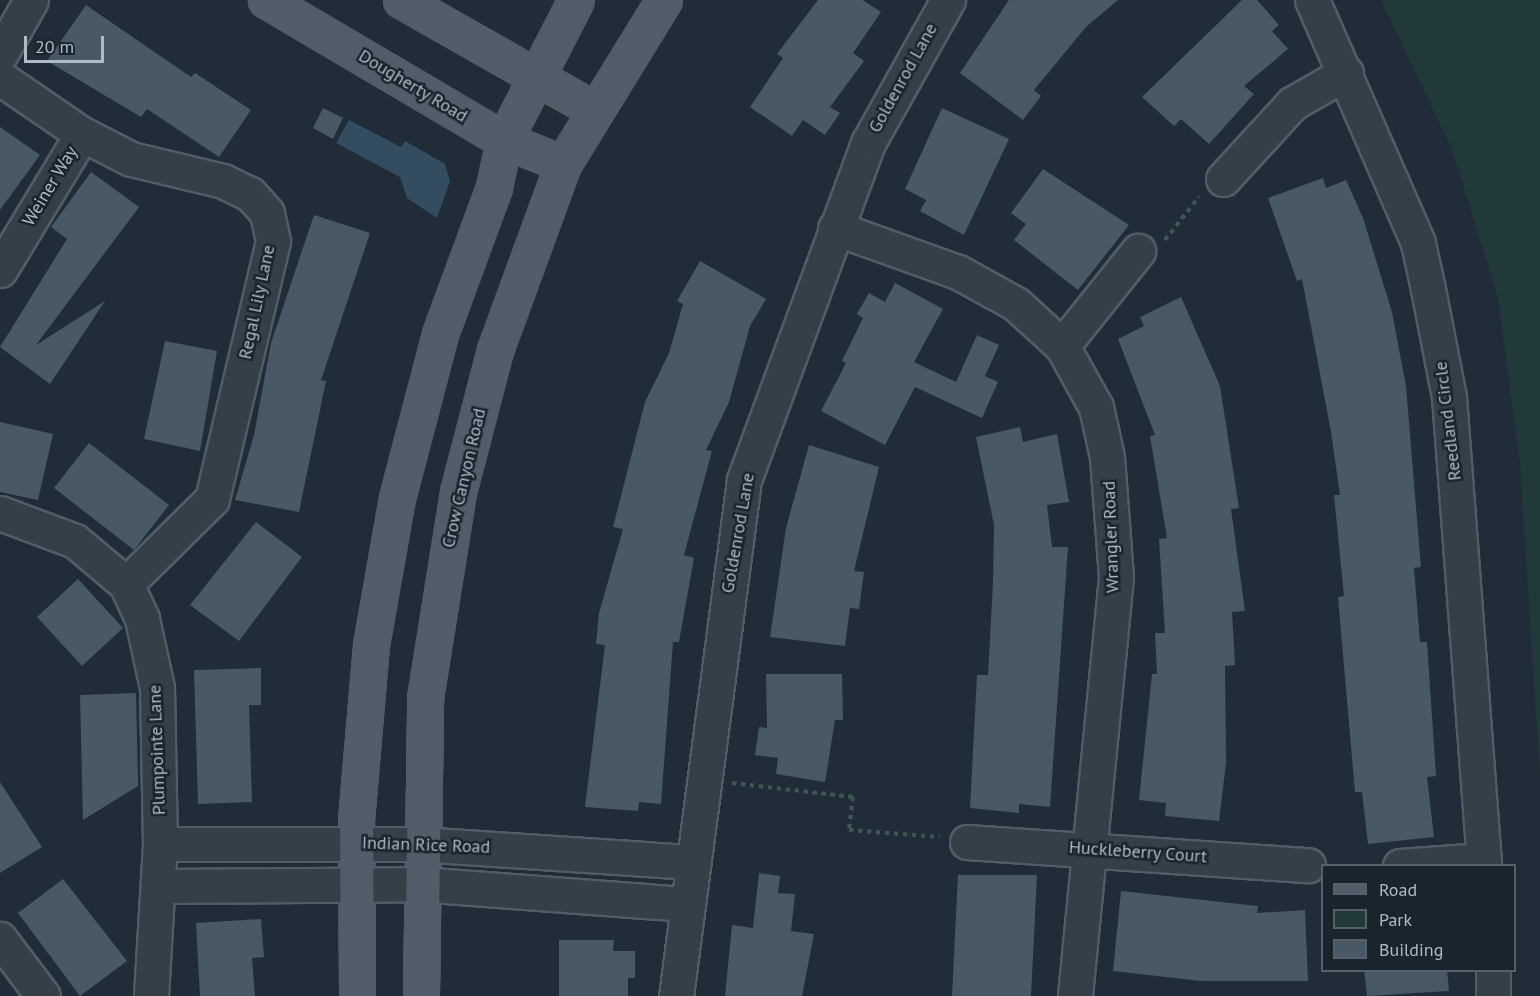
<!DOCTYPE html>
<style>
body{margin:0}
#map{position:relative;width:1540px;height:996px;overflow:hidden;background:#202d38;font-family:"PT Sans",sans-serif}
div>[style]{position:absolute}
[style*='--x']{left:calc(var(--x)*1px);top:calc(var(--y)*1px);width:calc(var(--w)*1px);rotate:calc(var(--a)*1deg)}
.green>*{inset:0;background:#223939}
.water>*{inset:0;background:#334c60}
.building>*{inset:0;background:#485864}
.path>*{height:4px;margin-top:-2px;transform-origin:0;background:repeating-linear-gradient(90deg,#405555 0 4.5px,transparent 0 9px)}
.roads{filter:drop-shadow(2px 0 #515d66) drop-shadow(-2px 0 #515d66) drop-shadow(0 2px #515d66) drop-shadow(0 -2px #515d66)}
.minor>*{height:33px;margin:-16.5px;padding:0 16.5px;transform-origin:16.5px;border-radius:16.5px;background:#343f48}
.major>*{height:33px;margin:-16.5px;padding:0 16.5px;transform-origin:16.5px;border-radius:16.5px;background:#515e69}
span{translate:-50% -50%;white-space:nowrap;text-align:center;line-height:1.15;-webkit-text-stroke:5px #19242d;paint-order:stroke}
.street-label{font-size:18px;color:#aebac5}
.legend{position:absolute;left:1321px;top:864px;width:195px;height:108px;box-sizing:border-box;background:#19242d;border:2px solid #55606a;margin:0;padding:8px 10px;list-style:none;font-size:18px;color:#aebac5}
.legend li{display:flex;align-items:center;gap:12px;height:30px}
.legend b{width:30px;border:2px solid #55606a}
.scale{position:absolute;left:24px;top:36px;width:80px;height:27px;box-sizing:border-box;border:3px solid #aebac5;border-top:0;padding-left:8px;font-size:18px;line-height:21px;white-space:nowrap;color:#aebac5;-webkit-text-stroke:4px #19242d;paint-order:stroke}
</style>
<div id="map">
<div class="green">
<i style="clip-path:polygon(1381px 0,1540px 0,1540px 776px,1520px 464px,1498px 297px,1452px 149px)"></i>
</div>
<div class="water">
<i style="clip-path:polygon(349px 120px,401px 147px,405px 141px,445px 164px,450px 181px,437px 218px,407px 198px,400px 177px,336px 143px)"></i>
</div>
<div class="building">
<i style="clip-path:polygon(818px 0,863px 0,881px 12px,853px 53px,864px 61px,830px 107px,840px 113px,825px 135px,803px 120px,792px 136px,750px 107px,783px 58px,777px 54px)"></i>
<i style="clip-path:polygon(1009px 0,1118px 0,1086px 27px,1034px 90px,1041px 96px,1023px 120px,960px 73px)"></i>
<i style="clip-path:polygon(1242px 0,1257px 0,1279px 25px,1272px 31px,1288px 49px,1244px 86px,1254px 94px,1209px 144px,1181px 119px,1174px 126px,1142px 97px)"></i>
<i style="clip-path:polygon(86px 5px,191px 77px,195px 73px,251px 110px,219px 157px,147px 109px,141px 117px,47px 61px)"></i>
<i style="clip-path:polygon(323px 108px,343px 118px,333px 139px,313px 128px)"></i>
<i style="clip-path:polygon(942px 108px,1009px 139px,964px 235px,920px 211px,926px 200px,905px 189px)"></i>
<i style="clip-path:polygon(0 127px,40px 155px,0 210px)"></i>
<i style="clip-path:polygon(1043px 169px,1129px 225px,1078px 290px,1014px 240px,1026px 224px,1011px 213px)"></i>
<i style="clip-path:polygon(91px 172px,139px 207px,36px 345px,105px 301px,50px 384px,0 347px,67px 239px,51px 227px)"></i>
<i style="clip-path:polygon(1323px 178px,1326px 188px,1346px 180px,1363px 218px,1392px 312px,1406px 386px,1421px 567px,1414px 568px,1420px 642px,1427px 642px,1436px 776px,1427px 777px,1434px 837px,1368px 844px,1362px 792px,1355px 792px,1338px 597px,1344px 596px,1334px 495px,1340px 495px,1331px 432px,1302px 279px,1297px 281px,1268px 198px)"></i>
<i style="clip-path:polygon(314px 215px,370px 233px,321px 380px,326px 381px,299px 512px,235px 500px,254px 435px,271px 343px)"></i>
<i style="clip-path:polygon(700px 261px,766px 299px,750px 326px,729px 402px,706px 450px,712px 451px,684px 555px,694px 558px,679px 642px,673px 642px,661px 804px,639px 802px,638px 811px,585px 807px,605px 645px,596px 644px,599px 613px,623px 529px,613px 527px,645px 402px,669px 353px,683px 304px,677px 301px)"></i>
<i style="clip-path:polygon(895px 283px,943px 309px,914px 362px,956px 382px,977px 335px,999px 345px,985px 376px,998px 382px,982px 418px,915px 387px,885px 445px,821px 411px,846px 363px,842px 361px,863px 318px,857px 314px,869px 293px,885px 302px)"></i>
<i style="clip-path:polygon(1181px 297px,1220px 386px,1239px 508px,1231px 509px,1245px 611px,1232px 612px,1235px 665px,1225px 666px,1226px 763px,1219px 821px,1165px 816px,1166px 803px,1139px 800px,1152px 674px,1157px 674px,1155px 633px,1165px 633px,1159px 539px,1167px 538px,1150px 436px,1155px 435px,1118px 339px,1144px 326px,1140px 317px)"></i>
<i style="clip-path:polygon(165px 341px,217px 351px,200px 451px,144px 439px)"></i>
<i style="clip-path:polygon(0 422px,53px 434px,38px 500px,0 492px)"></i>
<i style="clip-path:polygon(1020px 427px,1023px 442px,1057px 434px,1069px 502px,1047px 505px,1052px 547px,1068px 547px,1050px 807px,1019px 804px,1019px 813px,970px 808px,977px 675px,988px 675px,993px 582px,994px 525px,976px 437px)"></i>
<i style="clip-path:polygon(89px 443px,169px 505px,134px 550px,54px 488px)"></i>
<i style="clip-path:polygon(809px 445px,879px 467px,854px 571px,864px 572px,859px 609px,850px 608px,845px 646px,770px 637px,786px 528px)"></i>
<i style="clip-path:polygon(256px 522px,302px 557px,239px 641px,190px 605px)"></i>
<i style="clip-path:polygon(78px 579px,123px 628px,82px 666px,37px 617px)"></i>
<i style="clip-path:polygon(261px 668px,261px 705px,249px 705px,252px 802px,198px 804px,194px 670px)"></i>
<i style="clip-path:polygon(766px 674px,842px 674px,843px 720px,835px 720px,825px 782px,776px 774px,778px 758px,755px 755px,759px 727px,767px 728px)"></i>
<i style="clip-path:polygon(136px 693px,138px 786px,83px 820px,80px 695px)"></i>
<i style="clip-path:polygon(0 782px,42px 847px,0 873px)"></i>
<i style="clip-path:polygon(759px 873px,780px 876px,778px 893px,795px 894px,791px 931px,814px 934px,802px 996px,725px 996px,732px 925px,753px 928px)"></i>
<i style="clip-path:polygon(958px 875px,1037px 875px,1031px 996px,952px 996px)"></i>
<i style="clip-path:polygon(63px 879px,127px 961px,80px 996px,18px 913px)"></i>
<i style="clip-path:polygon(1121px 891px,1258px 906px,1257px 913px,1305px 910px,1308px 981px,1201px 981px,1113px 971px)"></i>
<i style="clip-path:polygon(261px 919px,264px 957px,252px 958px,255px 996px,200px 996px,196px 923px)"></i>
<i style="clip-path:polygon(559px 940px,614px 940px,613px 951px,635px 951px,635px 978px,628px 978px,628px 996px,559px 996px)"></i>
<i style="clip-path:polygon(1364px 970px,1447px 970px,1449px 991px,1367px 996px)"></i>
</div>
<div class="path">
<i style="--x:1165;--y:240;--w:55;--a:-51.7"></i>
<i style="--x:732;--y:783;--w:122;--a:6.6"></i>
<i style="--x:853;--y:797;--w:33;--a:97"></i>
<i style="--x:849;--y:830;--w:91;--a:4.4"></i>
</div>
<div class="roads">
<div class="minor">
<i style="--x:1312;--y:0;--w:265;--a:66.4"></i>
<i style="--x:1418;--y:243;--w:47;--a:77.7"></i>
<i style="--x:1428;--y:289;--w:110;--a:79"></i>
<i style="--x:1449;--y:397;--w:470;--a:85.7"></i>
<i style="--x:0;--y:55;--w:63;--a:-60.6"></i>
<i style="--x:0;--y:78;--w:99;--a:34.3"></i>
<i style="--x:82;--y:134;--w:55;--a:27"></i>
<i style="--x:131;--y:159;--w:95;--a:13.4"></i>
<i style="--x:223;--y:181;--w:30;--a:26"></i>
<i style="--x:250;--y:194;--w:25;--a:48"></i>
<i style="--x:267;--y:213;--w:29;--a:78"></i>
<i style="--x:273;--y:241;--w:265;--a:103.3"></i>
<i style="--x:212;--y:499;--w:121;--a:135.3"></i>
<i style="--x:1223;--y:179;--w:103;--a:-47.4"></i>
<i style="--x:1293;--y:103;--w:61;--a:-29.5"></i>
<i style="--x:835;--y:228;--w:131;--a:19.7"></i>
<i style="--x:958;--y:272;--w:66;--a:28.9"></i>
<i style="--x:1016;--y:304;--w:62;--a:42.4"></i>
<i style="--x:1062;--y:346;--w:70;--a:60.9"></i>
<i style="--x:1096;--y:407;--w:51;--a:77.6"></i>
<i style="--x:1107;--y:457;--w:120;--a:85.7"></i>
<i style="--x:1116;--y:577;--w:421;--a:95.6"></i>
<i style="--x:0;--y:270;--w:159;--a:-58.9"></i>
<i style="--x:1062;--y:346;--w:122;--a:-51.3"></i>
<i style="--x:0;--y:513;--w:80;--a:20.5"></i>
<i style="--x:75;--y:541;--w:67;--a:40.1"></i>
<i style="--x:126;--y:584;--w:38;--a:65"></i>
<i style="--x:142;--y:619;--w:71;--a:77.7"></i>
<i style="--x:157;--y:688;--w:156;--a:88.9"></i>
<i style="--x:160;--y:844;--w:152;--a:93.4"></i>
<i style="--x:967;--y:842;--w:342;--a:3.9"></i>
<i style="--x:160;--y:844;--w:259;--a:0"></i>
<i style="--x:419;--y:844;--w:274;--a:3.8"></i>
<i style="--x:1400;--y:866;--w:84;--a:-4.1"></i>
<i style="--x:159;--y:886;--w:260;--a:-0.4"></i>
<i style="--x:419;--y:884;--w:269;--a:4.3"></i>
<i style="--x:0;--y:939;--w:71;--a:53"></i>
<i style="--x:1493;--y:970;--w:26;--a:90"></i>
<i style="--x:676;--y:996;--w:520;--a:-82.49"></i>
<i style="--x:744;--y:480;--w:359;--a:-69.8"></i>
<i style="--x:868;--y:143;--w:164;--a:-60.8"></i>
</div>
<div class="major">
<i style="--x:266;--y:0;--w:276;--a:30.5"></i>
<i style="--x:504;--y:140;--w:64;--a:22.1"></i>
<i style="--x:401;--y:0;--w:223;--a:29.6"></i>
<i style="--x:357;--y:996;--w:176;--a:-90.3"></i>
<i style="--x:356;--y:820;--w:176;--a:-85.1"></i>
<i style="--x:371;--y:645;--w:149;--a:-80"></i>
<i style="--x:397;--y:498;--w:170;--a:-75.3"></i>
<i style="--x:440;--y:334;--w:157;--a:-69.8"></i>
<i style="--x:494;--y:187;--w:48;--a:-78"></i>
<i style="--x:504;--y:140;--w:157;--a:-62.8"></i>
<i style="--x:421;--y:996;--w:298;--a:-89.2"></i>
<i style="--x:425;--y:698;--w:209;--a:-80.9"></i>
<i style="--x:458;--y:492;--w:147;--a:-75.4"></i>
<i style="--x:495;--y:350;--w:198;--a:-69.9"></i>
<i style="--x:563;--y:164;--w:193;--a:-58.4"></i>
</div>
</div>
<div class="street-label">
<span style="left:903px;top:78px;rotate:-61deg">Goldenrod Lane</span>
<span style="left:413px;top:86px;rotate:31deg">Dougherty Road</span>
<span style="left:50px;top:186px;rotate:-59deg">Weiner Way</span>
<span style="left:257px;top:302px;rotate:-78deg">Regal Lily Lane</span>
<span style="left:1448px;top:421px;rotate:-97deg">Reedland Circle</span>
<span style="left:464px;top:478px;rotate:-77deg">Crow Canyon Road</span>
<span style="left:738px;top:533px;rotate:-80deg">Goldenrod Lane</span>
<span style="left:1111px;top:537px;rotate:-92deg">Wrangler Road</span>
<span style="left:157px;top:750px;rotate:-92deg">Plumpointe Lane</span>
<span style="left:426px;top:845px;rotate:2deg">Indian Rice Road</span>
<span style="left:1138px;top:852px;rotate:4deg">Huckleberry Court</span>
</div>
<ul class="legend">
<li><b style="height:8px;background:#515e69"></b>Road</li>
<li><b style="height:16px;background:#223939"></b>Park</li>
<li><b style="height:16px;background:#485864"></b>Building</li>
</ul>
<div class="scale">20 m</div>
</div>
